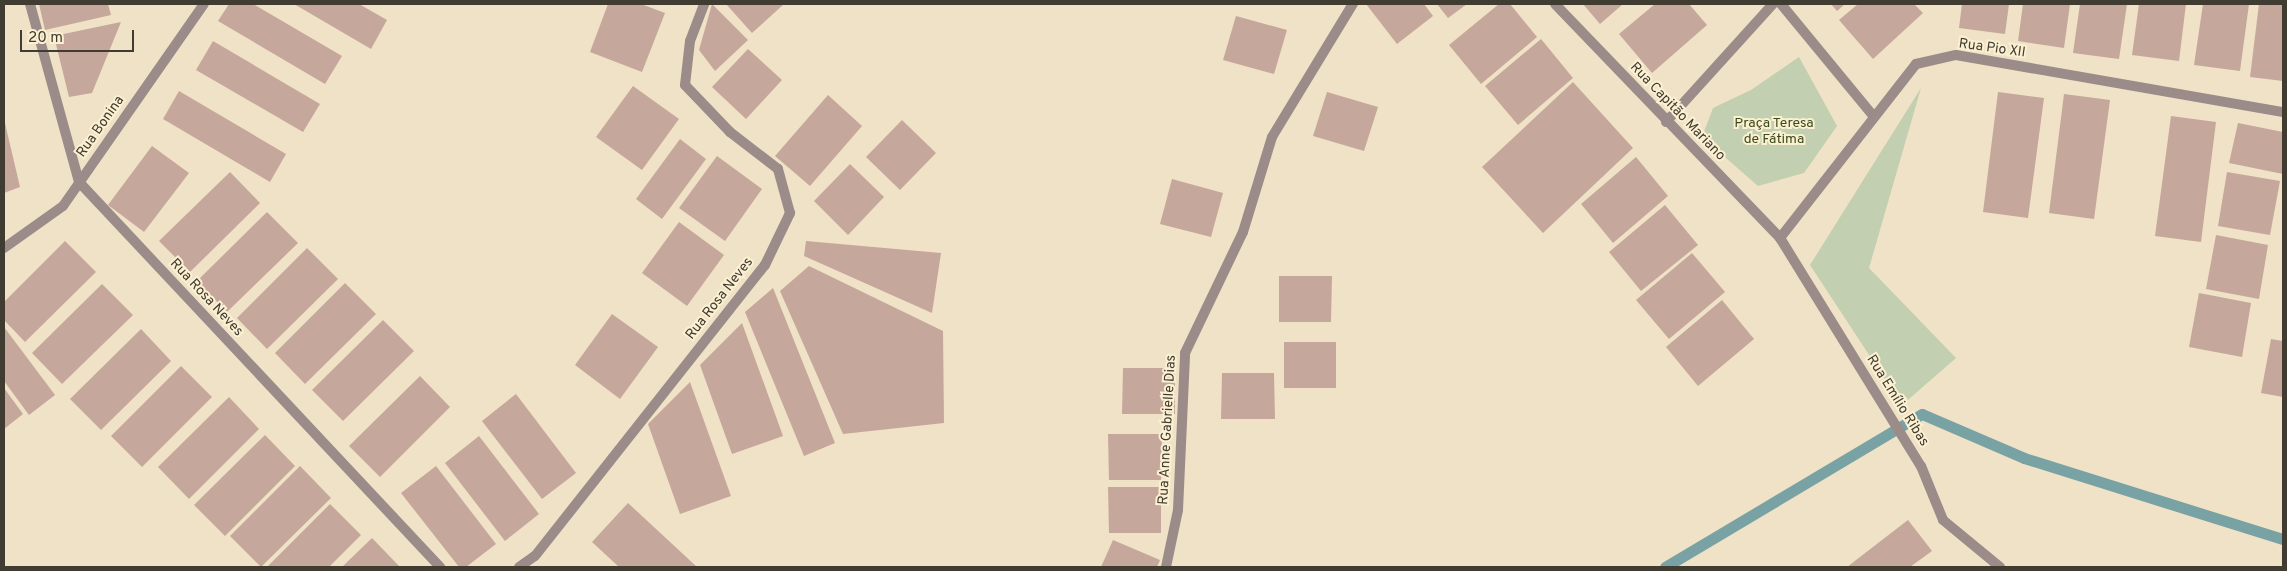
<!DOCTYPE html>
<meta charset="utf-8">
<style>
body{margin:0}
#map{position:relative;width:2287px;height:571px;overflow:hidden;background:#efe2c6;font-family:Overpass,sans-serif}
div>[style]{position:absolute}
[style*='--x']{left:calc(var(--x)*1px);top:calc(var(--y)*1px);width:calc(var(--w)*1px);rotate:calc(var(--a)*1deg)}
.green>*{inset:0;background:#c2cfb0}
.stream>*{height:11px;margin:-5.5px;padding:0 5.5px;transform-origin:5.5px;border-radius:5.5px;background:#79a2a4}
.building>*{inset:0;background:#c6a79b}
.minor>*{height:10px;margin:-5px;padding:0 5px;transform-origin:5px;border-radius:5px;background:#9b8b89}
.tertiary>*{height:10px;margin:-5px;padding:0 5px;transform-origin:5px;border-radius:5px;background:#9b8b89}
span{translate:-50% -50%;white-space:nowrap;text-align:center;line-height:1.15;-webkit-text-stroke:4px #fcf0d3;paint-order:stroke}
.street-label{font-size:14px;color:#413c31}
.park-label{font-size:14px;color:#3a4b1b}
.frame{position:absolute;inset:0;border:5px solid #413c31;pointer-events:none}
.scale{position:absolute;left:20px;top:30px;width:114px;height:22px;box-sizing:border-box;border:2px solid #413c31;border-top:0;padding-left:6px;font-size:15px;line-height:18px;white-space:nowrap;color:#413c31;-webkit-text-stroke:4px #fcf0d3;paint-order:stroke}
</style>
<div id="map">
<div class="green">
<i style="clip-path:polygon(1799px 57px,1837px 126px,1804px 173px,1758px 186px,1702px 137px,1713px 108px,1751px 90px)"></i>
<i style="clip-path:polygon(1921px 88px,1869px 268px,1956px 358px,1902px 405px,1810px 265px)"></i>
</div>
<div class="stream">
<i style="--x:1665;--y:567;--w:299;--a:-30.8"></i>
<i style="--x:1922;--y:414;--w:111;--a:23.3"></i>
<i style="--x:2024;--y:458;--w:271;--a:17.4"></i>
</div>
<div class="building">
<i style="clip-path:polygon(39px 4px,108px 4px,111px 15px,45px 30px)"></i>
<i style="clip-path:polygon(229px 4px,253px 4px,342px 56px,325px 84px,218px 21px)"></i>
<i style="clip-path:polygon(294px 4px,359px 4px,387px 20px,371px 49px)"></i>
<i style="clip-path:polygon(608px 4px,641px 4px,665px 13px,642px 72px,590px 52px)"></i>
<i style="clip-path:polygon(712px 4px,748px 40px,715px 71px,699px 50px)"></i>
<i style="clip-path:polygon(726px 4px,784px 4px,752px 33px)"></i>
<i style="clip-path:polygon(1366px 4px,1424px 4px,1433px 16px,1397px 44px)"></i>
<i style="clip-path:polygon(1437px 4px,1467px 4px,1448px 18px)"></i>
<i style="clip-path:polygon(1499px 4px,1510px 4px,1537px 37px,1481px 84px,1449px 45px)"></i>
<i style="clip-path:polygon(1583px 4px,1623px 4px,1600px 24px)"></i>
<i style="clip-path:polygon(1655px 4px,1689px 4px,1707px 25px,1652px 73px,1619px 34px)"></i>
<i style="clip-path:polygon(1831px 4px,1845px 4px,1837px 11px)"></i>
<i style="clip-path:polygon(1858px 4px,1914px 4px,1923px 13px,1873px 59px,1839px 20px)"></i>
<i style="clip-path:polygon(1962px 4px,2009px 4px,2005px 34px,1959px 28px)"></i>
<i style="clip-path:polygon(2023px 4px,2070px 4px,2064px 48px,2018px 41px)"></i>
<i style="clip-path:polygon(2080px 4px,2127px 4px,2119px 59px,2073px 53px)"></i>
<i style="clip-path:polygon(2139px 4px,2186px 4px,2179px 61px,2132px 55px)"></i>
<i style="clip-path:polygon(2203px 4px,2249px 4px,2240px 71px,2194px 65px)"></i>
<i style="clip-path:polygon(2259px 4px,2283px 4px,2283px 81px,2250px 77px)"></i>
<i style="clip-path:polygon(1236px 16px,1287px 30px,1274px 74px,1223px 60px)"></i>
<i style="clip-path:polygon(121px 22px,92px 93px,69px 97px,54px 36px)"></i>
<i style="clip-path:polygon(1541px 39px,1573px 78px,1518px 125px,1485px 86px)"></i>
<i style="clip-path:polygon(213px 41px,320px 104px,303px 132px,196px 70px)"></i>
<i style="clip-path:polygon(748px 49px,782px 80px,746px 119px,712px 87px)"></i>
<i style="clip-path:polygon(1573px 82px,1633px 148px,1543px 233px,1482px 167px)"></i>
<i style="clip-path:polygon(633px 86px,679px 119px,642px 170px,596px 137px)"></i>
<i style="clip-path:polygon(179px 91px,286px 154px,270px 182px,163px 119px)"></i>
<i style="clip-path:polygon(1327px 92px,1378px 107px,1364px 151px,1313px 136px)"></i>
<i style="clip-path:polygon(1998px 92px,2044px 98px,2028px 218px,1983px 212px)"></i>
<i style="clip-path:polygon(2064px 94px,2110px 100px,2094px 219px,2049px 213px)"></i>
<i style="clip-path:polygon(828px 95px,862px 126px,810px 186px,775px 156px)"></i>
<i style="clip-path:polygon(2171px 116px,2216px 122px,2201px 242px,2155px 236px)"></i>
<i style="clip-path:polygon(4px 119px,20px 187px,4px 193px)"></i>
<i style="clip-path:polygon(902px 120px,936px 153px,900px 190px,866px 157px)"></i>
<i style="clip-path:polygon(2238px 123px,2283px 132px,2283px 174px,2229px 163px)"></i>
<i style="clip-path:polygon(680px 139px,706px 159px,662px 219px,636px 199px)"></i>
<i style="clip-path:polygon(152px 146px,189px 173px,144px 232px,108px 205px)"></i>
<i style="clip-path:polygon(717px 156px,762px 189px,725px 241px,679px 208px)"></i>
<i style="clip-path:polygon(1636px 157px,1668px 196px,1613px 243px,1581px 204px)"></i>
<i style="clip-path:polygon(850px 164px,884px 197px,848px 235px,814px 201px)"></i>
<i style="clip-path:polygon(230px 172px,260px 203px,190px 272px,159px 241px)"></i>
<i style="clip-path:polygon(2227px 172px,2280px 181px,2270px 235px,2218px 226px)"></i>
<i style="clip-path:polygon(1172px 179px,1223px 193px,1211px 237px,1160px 224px)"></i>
<i style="clip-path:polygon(1665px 205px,1698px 245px,1641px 291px,1609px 252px)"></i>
<i style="clip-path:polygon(267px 212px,298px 243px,227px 312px,197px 281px)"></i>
<i style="clip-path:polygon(679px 222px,724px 255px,687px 306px,642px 273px)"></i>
<i style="clip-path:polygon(2216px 235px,2268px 245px,2259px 299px,2206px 289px)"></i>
<i style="clip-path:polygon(65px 241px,96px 272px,25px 342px,4px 320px,4px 302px)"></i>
<i style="clip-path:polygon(806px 241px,941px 253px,932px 313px,804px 256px)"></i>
<i style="clip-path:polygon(307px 248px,338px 279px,267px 349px,237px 318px)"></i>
<i style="clip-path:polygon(1692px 253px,1725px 292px,1669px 339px,1636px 300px)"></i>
<i style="clip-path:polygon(809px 266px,943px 331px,944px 423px,843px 434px,780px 291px)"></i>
<i style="clip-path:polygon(1279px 276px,1332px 276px,1331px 322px,1279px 322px)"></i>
<i style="clip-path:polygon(345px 283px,376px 314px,305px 384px,275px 353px)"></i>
<i style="clip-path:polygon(102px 284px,133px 315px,62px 384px,32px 353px)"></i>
<i style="clip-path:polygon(773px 288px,835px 443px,804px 456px,745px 312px)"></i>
<i style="clip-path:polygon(2199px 293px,2251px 303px,2242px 357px,2189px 347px)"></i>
<i style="clip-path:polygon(1722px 300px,1754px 339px,1698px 386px,1666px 347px)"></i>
<i style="clip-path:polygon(612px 314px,658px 347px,620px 399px,575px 365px)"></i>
<i style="clip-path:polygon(383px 320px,414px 351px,343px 421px,312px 390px)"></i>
<i style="clip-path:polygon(742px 323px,783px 436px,732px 454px,700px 365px)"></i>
<i style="clip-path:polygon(4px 327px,55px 395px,29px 415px,4px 381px)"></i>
<i style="clip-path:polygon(141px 329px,171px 361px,101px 430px,70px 399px)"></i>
<i style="clip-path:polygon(2271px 339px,2283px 341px,2283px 397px,2261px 393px)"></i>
<i style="clip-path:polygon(1284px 342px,1336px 342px,1336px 388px,1284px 388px)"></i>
<i style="clip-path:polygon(181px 366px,212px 397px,142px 467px,111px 436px)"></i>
<i style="clip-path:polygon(1123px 368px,1175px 368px,1175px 414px,1122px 414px)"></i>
<i style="clip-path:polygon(1222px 373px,1274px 373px,1275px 419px,1221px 419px)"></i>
<i style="clip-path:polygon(420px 376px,450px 407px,380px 477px,349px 446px)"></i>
<i style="clip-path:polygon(690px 382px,731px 496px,680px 514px,648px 424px)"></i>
<i style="clip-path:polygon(4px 388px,23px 414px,4px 429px)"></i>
<i style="clip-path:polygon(516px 394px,576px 473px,542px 499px,482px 421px)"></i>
<i style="clip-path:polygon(229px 397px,259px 429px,189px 499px,158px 467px)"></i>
<i style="clip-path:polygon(1108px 434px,1162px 434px,1161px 480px,1109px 480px)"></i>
<i style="clip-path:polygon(265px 435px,295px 466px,225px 536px,194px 505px)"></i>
<i style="clip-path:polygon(479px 436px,539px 514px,505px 541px,445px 463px)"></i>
<i style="clip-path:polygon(300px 466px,331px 498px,261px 567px,230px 536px)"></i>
<i style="clip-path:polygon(436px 466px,496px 544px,466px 567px,459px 567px,401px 493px)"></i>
<i style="clip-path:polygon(1108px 487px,1161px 487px,1161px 533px,1109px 533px)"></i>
<i style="clip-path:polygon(628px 503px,697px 567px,619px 567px,592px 542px)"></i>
<i style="clip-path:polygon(330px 504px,361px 535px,329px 567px,267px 567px)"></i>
<i style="clip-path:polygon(1908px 520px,1932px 551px,1910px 567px,1847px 567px)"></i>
<i style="clip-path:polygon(372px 538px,400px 567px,342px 567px)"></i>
<i style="clip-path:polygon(1113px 540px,1160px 560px,1157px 567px,1101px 567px)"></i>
</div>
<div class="minor">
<i style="--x:30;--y:4;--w:185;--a:74.6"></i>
<i style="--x:79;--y:182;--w:528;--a:46.84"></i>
<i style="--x:1781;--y:4;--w:146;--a:50.5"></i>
<i style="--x:1666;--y:122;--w:159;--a:-47.8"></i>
<i style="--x:1780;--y:238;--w:221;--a:-52"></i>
<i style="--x:1916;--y:64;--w:41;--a:-12.7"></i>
<i style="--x:1956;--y:55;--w:332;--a:9.9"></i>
<i style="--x:4;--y:248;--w:72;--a:-35.4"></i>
<i style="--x:63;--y:206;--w:246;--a:-55.1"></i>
<i style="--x:519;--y:567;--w:19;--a:-35"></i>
<i style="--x:535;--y:556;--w:371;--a:-51.7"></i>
<i style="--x:765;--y:265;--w:58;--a:-64.3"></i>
<i style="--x:790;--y:213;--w:46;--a:-105.3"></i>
<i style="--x:778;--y:169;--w:61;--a:-142.4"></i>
<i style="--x:730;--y:132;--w:65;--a:-133.8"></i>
<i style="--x:685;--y:85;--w:44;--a:-83.5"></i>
<i style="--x:690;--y:41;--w:40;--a:-69"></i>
<i style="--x:1166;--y:567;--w:58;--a:-78.1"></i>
<i style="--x:1178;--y:510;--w:157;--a:-87.4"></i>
<i style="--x:1185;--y:353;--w:134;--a:-64.4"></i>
<i style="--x:1243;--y:232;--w:99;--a:-73"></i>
<i style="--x:1272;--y:137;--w:156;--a:-58.7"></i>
</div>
<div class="tertiary">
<i style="--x:1555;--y:4;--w:325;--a:46.1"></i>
<i style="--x:1780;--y:238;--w:268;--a:58.3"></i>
<i style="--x:1921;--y:466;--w:58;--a:67.8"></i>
<i style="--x:1943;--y:520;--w:74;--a:39.5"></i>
</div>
<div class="street-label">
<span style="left:1992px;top:49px;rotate:8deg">Rua Pio XII</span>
<span style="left:1677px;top:112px;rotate:46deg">Rua Capitão Mariano</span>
<span style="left:101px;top:127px;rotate:-55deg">Rua Bonina</span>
<span style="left:206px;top:298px;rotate:47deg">Rua Rosa Neves</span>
<span style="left:720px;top:299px;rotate:-52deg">Rua Rosa Neves</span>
<span style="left:1897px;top:401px;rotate:58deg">Rua Emílio Ribas</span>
<span style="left:1168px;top:430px;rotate:-87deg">Rua Anne Gabrielle Dias</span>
</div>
<div class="park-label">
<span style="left:1774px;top:132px">Praça Teresa<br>de Fátima</span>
</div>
<div class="frame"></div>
<div class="scale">20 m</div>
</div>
